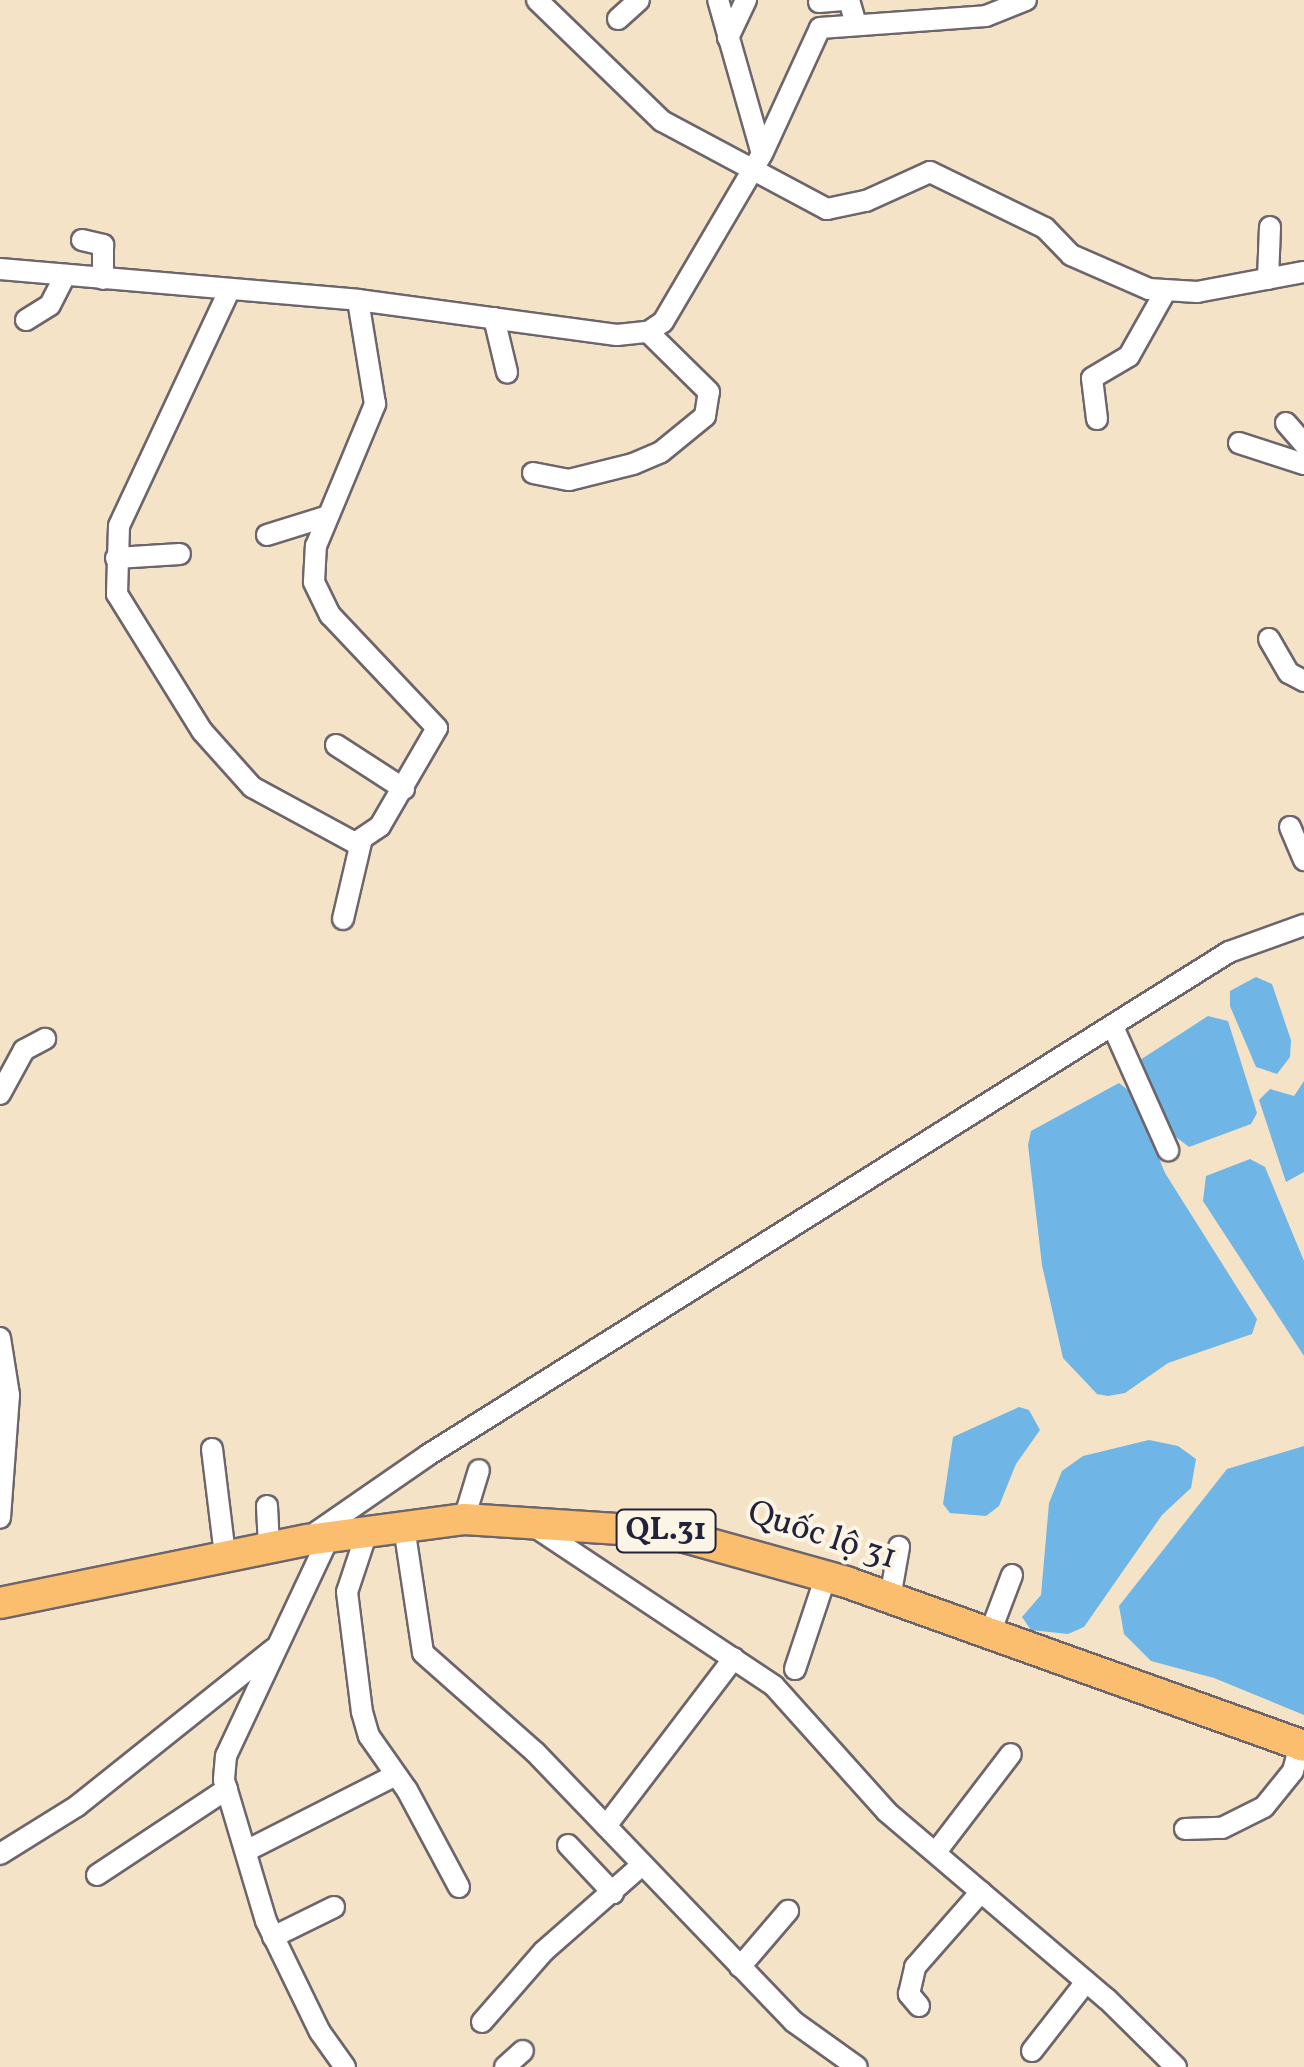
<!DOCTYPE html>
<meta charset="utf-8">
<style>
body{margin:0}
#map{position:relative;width:1304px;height:2067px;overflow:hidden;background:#f5e3c8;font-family:Vollkorn,serif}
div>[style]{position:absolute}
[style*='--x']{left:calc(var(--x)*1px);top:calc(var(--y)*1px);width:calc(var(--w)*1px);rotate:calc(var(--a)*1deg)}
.water>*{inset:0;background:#6fb5e6}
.roads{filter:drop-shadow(2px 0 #6c666c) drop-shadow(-2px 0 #6c666c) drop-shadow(0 2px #6c666c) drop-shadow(0 -2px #6c666c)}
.minor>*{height:20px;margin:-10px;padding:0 10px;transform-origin:10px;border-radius:10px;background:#fff}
.highway>*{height:30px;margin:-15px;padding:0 15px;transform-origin:15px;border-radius:15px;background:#fabe6e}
span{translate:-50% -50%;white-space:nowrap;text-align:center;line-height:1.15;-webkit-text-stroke:8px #fcf5e5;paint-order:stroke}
.shield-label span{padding:2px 8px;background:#fcf5e5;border:2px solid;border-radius:8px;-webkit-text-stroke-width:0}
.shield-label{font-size:32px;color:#22223b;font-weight:700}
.street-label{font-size:35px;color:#22223b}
</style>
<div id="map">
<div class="water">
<i style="clip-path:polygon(1256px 977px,1272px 984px,1291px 1040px,1290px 1057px,1277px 1074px,1256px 1067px,1230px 1006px,1230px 991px)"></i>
<i style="clip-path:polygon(1208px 1016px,1228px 1021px,1257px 1113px,1251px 1124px,1189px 1147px,1172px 1134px,1140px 1060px)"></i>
<i style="clip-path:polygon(1304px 1081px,1304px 1172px,1286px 1182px,1259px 1100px,1270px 1089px,1294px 1096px)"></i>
<i style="clip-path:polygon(1119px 1083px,1133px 1094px,1165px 1173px,1257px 1319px,1252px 1334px,1168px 1363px,1125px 1393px,1108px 1396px,1097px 1394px,1063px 1358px,1042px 1265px,1028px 1145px,1031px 1131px)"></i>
<i style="clip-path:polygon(1250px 1159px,1265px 1167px,1304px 1261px,1304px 1356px,1203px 1201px,1206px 1176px)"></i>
<i style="clip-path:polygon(1019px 1407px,1029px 1410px,1040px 1430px,1016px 1464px,999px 1506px,986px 1516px,950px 1513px,943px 1504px,953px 1437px)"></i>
<i style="clip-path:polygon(1149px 1440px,1178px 1446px,1196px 1459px,1191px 1488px,1162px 1515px,1084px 1627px,1068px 1634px,1031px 1630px,1022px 1617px,1041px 1595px,1049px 1503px,1062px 1471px,1083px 1456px)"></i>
<i style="clip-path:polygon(1304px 1446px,1304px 1715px,1214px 1678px,1151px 1661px,1124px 1634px,1119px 1606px,1227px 1469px)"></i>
</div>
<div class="roads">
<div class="minor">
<i style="--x:537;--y:0;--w:174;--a:44.1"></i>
<i style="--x:662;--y:121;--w:187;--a:28.1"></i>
<i style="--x:827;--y:209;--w:40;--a:-12"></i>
<i style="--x:866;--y:201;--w:70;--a:-24.4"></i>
<i style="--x:930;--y:172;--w:128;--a:26"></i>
<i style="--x:1045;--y:228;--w:37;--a:46"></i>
<i style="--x:1071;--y:255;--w:85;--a:23.6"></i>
<i style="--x:1149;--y:289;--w:48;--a:3.6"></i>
<i style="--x:1197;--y:292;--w:109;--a:-10.6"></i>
<i style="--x:849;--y:0;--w:25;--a:74"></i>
<i style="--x:819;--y:2;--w:21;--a:-5"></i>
<i style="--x:618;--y:19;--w:28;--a:-42"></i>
<i style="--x:728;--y:38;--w:42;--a:-64.7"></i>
<i style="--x:763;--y:152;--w:136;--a:-65.3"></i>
<i style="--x:820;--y:28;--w:166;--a:-4.1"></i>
<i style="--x:986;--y:16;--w:43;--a:-21.8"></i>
<i style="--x:82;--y:240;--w:22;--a:13"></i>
<i style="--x:103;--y:245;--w:34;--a:90"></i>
<i style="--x:0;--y:269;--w:359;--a:4.9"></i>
<i style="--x:358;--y:300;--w:261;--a:7.7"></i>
<i style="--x:617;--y:335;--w:31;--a:-6"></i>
<i style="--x:648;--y:332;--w:18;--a:-34"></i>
<i style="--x:663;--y:322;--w:195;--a:-59.5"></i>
<i style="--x:762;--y:154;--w:160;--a:-105.9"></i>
<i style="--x:1268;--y:279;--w:52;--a:-87.8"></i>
<i style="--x:229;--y:291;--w:259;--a:115.1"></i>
<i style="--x:119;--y:526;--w:68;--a:91.7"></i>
<i style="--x:117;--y:594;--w:161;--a:58.2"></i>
<i style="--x:202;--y:731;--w:75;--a:48.2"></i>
<i style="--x:252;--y:787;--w:117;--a:28.5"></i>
<i style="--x:355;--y:843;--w:30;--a:-34"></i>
<i style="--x:380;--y:826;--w:113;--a:-59.8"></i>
<i style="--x:437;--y:728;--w:156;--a:-133.4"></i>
<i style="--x:330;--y:615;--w:37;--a:-116"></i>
<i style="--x:314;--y:582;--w:36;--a:-87"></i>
<i style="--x:316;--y:546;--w:154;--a:-67.4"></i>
<i style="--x:375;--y:404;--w:105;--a:-99.3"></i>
<i style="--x:494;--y:318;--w:56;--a:76.5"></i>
<i style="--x:26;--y:320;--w:28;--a:-32"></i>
<i style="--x:50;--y:305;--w:34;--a:-63"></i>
<i style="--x:1097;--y:419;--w:41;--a:-97"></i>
<i style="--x:1092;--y:378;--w:43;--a:-30.7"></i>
<i style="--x:1129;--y:356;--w:73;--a:-60.6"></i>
<i style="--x:1286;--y:423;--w:28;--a:49"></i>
<i style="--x:1239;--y:443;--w:68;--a:17.9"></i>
<i style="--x:533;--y:473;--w:37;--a:11"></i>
<i style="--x:569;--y:480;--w:66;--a:-14"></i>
<i style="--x:633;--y:464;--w:30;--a:-23"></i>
<i style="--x:661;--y:452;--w:57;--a:-39.3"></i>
<i style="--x:705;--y:416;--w:24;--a:-81"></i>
<i style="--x:709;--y:392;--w:86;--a:-135.5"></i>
<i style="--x:267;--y:535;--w:64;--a:-17.3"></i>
<i style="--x:116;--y:558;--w:64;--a:-3.6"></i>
<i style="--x:1269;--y:639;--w:39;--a:60"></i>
<i style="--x:1289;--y:673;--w:17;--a:28"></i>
<i style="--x:336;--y:745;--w:81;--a:32.9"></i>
<i style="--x:1290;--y:827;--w:36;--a:67"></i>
<i style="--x:343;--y:919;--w:79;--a:-76.8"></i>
<i style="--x:1114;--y:1029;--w:133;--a:65.9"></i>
<i style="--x:0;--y:1094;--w:50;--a:-61.4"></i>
<i style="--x:24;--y:1050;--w:24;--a:-28"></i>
<i style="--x:0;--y:1338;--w:58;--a:81"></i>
<i style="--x:9;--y:1395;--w:123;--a:94.2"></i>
<i style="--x:212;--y:1449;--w:107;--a:83"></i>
<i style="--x:267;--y:1506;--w:41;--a:87.2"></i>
<i style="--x:464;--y:1519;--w:51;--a:-73"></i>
<i style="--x:404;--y:1527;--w:127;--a:81.4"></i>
<i style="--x:423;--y:1653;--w:149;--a:41.5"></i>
<i style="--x:535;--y:1752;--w:374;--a:46.2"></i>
<i style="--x:794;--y:2022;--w:77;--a:35.5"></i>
<i style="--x:535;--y:1527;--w:287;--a:33.6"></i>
<i style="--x:774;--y:1686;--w:169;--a:48.1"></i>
<i style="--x:887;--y:1812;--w:289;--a:40.4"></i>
<i style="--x:1107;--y:1999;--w:97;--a:44.6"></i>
<i style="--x:367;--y:1532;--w:63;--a:108.4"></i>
<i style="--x:347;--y:1592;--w:121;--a:82.9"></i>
<i style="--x:362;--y:1712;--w:25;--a:74"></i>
<i style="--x:369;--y:1736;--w:66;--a:54.9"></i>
<i style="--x:407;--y:1790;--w:110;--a:61.8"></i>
<i style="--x:311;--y:1536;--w:142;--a:-34.7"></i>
<i style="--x:428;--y:1455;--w:946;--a:-32.13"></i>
<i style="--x:1229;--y:952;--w:80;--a:-19.8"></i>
<i style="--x:329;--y:1537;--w:242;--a:115.2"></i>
<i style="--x:226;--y:1756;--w:24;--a:95"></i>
<i style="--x:224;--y:1780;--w:147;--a:73.4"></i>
<i style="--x:266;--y:1921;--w:123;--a:64.1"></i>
<i style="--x:320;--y:2032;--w:43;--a:54.5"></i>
<i style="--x:890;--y:1598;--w:52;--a:-80"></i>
<i style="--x:990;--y:1633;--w:62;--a:-69.2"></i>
<i style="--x:795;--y:1669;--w:98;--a:-71.6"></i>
<i style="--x:606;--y:1826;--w:211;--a:-52.7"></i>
<i style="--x:1185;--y:1829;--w:37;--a:-2"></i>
<i style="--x:1222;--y:1828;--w:47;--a:-26.6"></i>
<i style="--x:1264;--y:1807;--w:46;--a:-51.1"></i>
<i style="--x:1293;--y:1771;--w:28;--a:-75"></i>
<i style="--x:568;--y:1845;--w:66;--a:46.8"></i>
<i style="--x:246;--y:1851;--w:168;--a:-26.9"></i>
<i style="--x:936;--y:1852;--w:123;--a:-52.6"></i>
<i style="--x:0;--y:1854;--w:91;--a:-31.9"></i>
<i style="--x:77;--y:1806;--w:252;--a:-38.6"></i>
<i style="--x:97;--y:1875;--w:156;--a:-33.5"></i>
<i style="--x:273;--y:1937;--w:68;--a:-26.2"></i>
<i style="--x:740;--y:1967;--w:74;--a:-49.4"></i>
<i style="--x:919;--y:2006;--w:16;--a:-130"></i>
<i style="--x:909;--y:1994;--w:28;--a:-77"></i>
<i style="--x:915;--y:1967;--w:100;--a:-48.7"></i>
<i style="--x:482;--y:2022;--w:94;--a:-48.9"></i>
<i style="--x:544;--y:1951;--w:130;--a:-41.3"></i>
<i style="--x:1032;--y:2051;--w:88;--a:-52"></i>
<i style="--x:505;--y:2067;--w:24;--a:-42"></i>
</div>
<div class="highway">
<i style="--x:0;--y:1603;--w:313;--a:-11.6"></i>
<i style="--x:307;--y:1540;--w:158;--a:-7.6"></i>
<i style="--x:464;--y:1519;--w:203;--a:3.7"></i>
<i style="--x:667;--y:1532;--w:186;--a:15.6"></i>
<i style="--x:846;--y:1582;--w:486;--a:19.7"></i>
</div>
</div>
<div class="shield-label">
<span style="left:666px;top:1531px">QL.31</span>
</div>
<div class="street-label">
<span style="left:822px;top:1536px;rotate:18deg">Quốc lộ 31</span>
</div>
</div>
